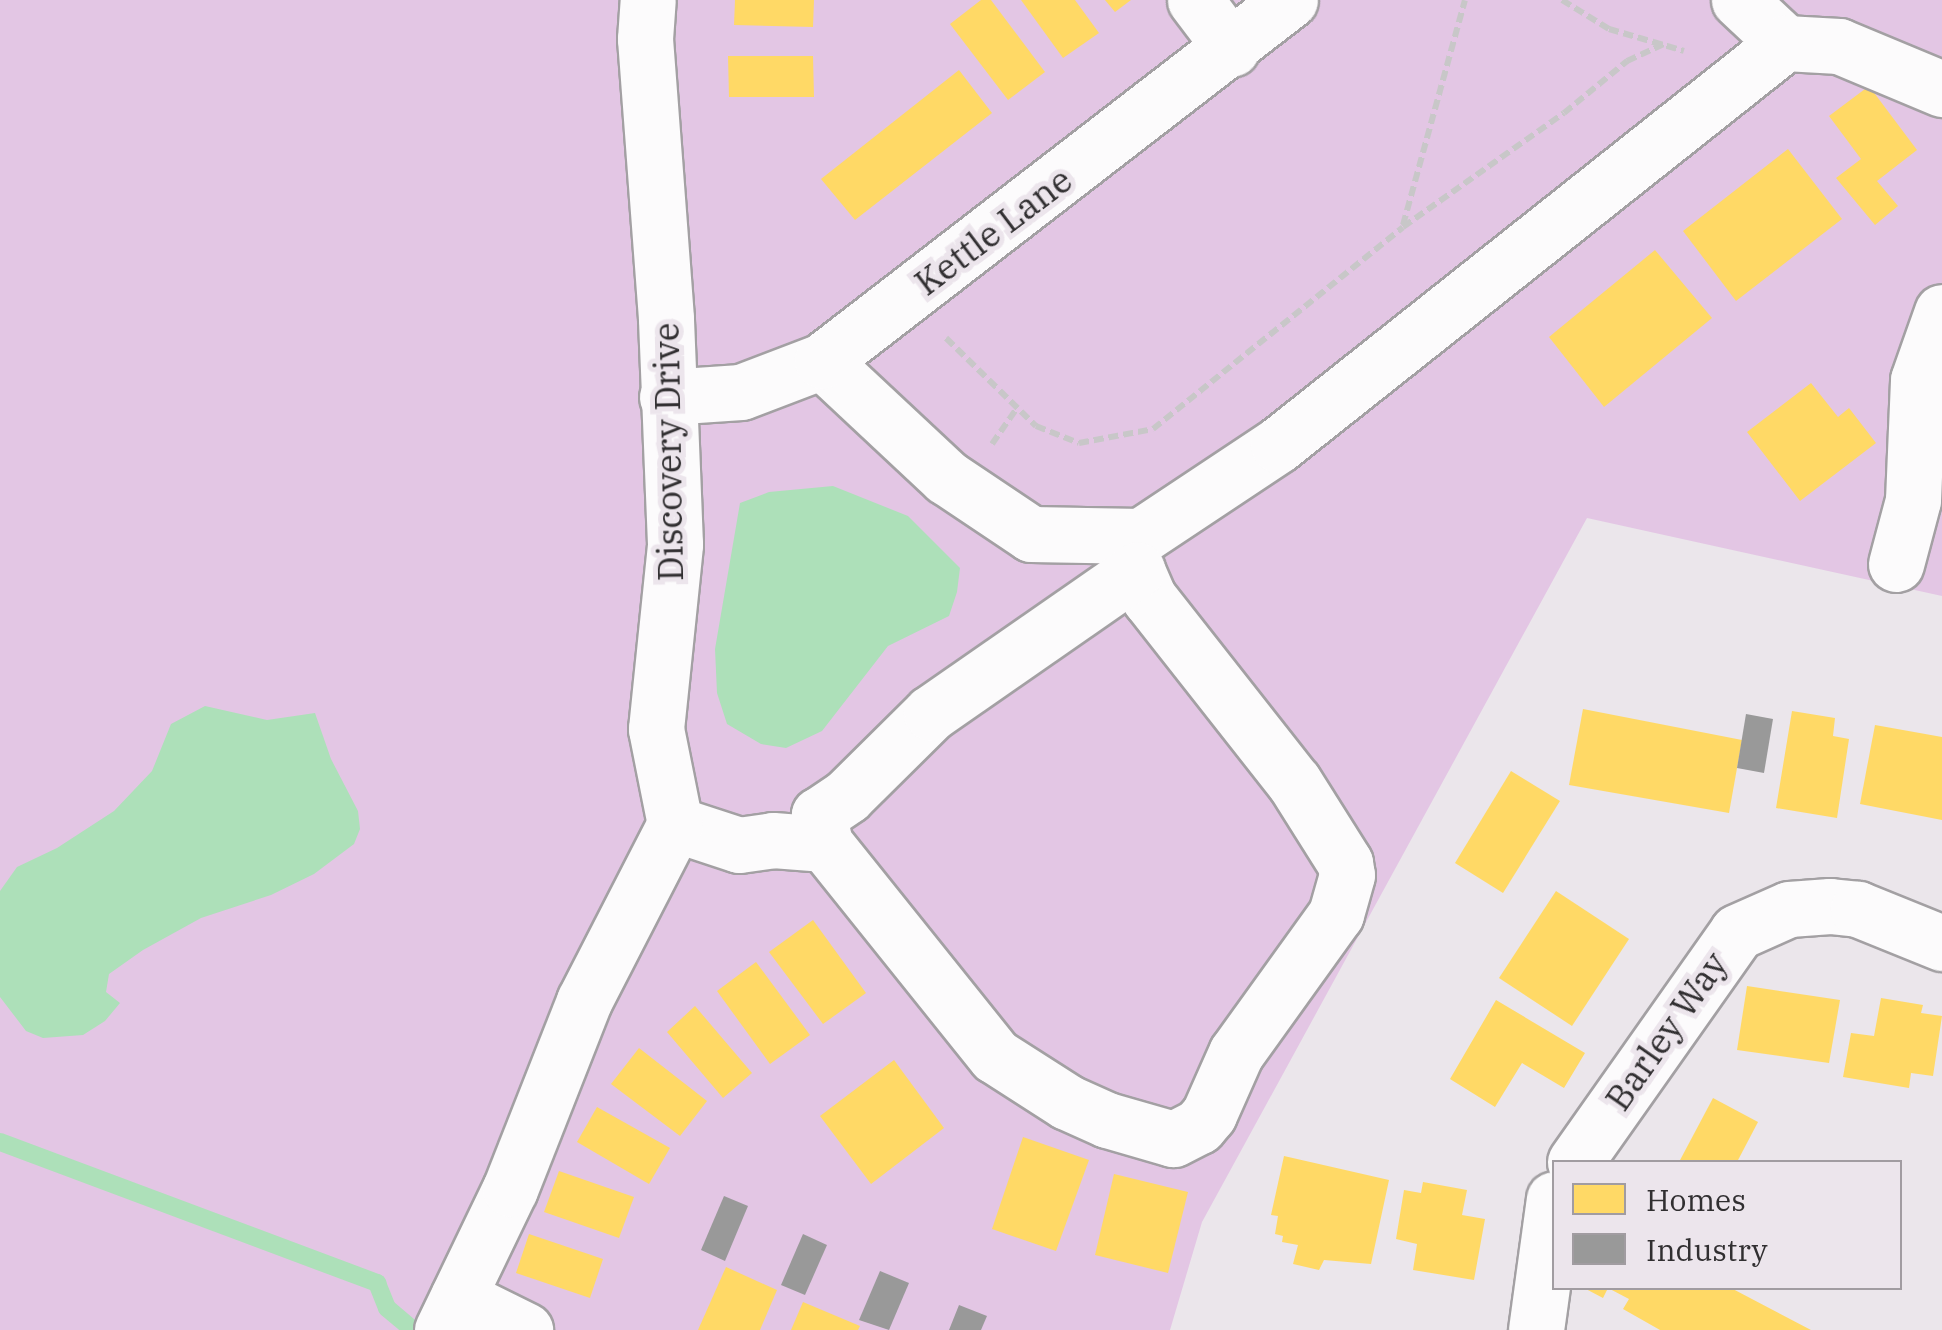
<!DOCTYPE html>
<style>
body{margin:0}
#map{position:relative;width:1942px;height:1330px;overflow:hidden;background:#ebe6eb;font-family:"IBM Plex Serif",serif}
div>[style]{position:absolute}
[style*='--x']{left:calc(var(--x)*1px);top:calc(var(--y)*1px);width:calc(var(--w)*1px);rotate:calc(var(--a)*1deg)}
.green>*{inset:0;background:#e3c6e4}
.water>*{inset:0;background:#ade0b9}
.homes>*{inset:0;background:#ffd966}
.industry>*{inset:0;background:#999}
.stream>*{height:18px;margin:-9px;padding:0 9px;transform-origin:9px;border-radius:9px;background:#ade0b9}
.path>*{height:6px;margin-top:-3px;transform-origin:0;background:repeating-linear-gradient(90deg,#c8c7c8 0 10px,transparent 0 15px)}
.roads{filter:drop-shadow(2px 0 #a3a0a3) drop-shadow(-2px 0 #a3a0a3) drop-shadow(0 2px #a3a0a3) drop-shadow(0 -2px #a3a0a3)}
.minor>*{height:55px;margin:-27.5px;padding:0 27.5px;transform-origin:27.5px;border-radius:27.5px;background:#fcfbfc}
span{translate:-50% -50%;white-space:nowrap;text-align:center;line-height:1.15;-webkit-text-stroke:10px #ece5ec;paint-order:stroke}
.street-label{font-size:35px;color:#312f31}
.legend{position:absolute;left:1552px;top:1160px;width:350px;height:130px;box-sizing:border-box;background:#ece5ec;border:2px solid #a19ca1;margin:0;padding:12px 18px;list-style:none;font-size:30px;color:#312f31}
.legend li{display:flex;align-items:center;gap:20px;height:50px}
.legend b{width:50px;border:2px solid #a19ca1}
</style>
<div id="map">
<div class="green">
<i style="clip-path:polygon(0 0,1942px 0,1942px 596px,1587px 518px,1202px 1222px,1170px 1330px,0 1330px)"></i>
</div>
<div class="water">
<i style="clip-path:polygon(833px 486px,908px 516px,960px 568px,957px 592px,949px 616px,888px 646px,822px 731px,786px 748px,761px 744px,727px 724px,717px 693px,715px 649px,740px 503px,769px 492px)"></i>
<i style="clip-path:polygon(205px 706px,267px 720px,315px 713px,331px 759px,358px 811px,360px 829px,354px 844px,314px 874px,271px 895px,201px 918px,143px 950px,109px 974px,106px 992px,120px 1003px,105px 1021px,83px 1035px,43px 1038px,26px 1031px,0 997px,0 891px,17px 867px,57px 848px,114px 811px,152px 771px,171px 724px)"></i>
</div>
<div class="homes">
<i style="clip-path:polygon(735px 0,814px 0,813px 27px,734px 25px)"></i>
<i style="clip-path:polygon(981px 0,991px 0,1045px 72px,1008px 100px,950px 24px)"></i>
<i style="clip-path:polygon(1021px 0,1075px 0,1099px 33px,1063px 58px)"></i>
<i style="clip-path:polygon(1105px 0,1131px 0,1115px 12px)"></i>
<i style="clip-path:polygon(728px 56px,813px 56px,814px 97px,729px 97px)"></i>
<i style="clip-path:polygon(959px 70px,992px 113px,855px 220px,821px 179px)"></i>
<i style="clip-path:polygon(1869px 86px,1917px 150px,1877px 181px,1898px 206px,1875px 225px,1836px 178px,1861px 159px,1829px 116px)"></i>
<i style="clip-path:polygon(1788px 149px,1842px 219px,1736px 301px,1683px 231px)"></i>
<i style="clip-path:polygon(1655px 250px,1712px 318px,1604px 407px,1549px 337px)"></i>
<i style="clip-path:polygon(1811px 383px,1838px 417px,1849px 408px,1876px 443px,1800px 501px,1747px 432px)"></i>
<i style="clip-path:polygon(1583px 709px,1742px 740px,1729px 813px,1569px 785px)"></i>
<i style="clip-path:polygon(1792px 711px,1835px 718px,1833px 736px,1849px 739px,1837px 818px,1776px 808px)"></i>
<i style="clip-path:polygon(1875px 725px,1942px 737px,1942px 820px,1860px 804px)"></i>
<i style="clip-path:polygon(1511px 771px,1560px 801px,1503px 893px,1455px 863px)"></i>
<i style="clip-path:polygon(1556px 891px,1629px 939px,1572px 1026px,1499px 978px)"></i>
<i style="clip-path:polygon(813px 920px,866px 993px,823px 1024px,769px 952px)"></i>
<i style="clip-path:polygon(756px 962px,810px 1035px,770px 1064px,717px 991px)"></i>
<i style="clip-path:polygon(1747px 986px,1840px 1000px,1829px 1063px,1737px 1050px)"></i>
<i style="clip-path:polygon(1881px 998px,1923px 1005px,1921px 1013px,1942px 1016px,1933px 1076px,1911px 1073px,1909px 1088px,1843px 1077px,1851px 1033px,1874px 1036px)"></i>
<i style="clip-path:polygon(1496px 1000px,1585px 1053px,1564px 1088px,1522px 1063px,1495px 1107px,1450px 1079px)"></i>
<i style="clip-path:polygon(695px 1006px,752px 1073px,723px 1098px,667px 1032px)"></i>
<i style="clip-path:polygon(639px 1048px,707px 1101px,680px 1136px,611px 1084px)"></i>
<i style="clip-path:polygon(894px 1060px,944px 1128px,871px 1184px,820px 1116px)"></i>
<i style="clip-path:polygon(1713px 1098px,1758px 1122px,1737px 1162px,1679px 1162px)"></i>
<i style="clip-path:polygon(597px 1107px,670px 1148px,649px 1184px,577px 1142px)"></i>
<i style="clip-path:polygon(1023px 1137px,1089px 1160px,1056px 1251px,992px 1229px)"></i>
<i style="clip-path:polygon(1284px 1156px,1389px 1180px,1371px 1264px,1324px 1260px,1319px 1270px,1293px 1264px,1298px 1245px,1282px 1242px,1283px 1236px,1275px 1234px,1278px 1216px,1271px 1215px)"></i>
<i style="clip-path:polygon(559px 1171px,634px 1197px,619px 1238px,544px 1212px)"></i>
<i style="clip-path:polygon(1114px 1174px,1188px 1192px,1168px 1273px,1095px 1255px)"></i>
<i style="clip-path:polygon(1423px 1182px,1467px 1190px,1462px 1215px,1485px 1219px,1474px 1280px,1413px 1270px,1417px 1244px,1396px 1239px,1404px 1190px,1421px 1193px)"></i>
<i style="clip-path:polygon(529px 1234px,603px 1259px,590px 1298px,516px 1273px)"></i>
<i style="clip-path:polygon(726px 1267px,777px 1290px,760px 1330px,698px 1330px)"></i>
<i style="clip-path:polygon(1584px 1288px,1731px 1288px,1811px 1330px,1660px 1330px,1623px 1309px,1629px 1299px,1608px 1288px,1603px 1298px)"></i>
<i style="clip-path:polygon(803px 1302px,860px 1326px,858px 1330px,791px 1330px)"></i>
</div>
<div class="industry">
<i style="clip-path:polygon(1746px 714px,1773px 719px,1764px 773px,1737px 768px)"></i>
<i style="clip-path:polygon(724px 1196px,748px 1206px,725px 1261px,701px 1250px)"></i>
<i style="clip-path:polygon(803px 1234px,827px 1245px,805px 1295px,781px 1285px)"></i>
<i style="clip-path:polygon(880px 1271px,909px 1283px,889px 1330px,859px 1320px)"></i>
<i style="clip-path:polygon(959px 1305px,987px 1316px,981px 1330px,949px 1330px)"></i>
</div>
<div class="stream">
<i style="--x:0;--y:1142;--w:403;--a:20.5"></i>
<i style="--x:377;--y:1283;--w:27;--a:68"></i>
<i style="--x:387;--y:1308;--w:30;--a:40"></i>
</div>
<div class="path">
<i style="--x:1562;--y:0;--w:55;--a:31.7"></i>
<i style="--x:1609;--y:29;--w:78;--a:16.3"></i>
<i style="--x:1403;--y:225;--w:233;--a:-74.6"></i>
<i style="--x:946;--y:338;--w:126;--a:44.4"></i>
<i style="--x:1036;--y:426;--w:46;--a:21.6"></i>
<i style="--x:1079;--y:443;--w:75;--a:-10.7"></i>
<i style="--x:1153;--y:429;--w:321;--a:-38.9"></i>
<i style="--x:1403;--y:227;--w:197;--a:-35.3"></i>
<i style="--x:1564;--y:113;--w:82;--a:-39.5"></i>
<i style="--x:1627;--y:61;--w:41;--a:-24.7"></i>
<i style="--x:992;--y:444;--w:44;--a:-55.2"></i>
</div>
<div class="roads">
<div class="minor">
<i style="--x:1195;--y:0;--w:61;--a:52.9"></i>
<i style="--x:1739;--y:0;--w:63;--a:43.1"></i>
<i style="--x:822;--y:361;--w:170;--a:43.1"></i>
<i style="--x:946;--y:477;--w:102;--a:33.8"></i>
<i style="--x:1031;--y:534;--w:110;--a:1"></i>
<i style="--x:1141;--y:536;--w:164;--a:-33.6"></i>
<i style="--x:1278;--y:445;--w:647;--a:-38.41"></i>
<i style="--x:1785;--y:43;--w:54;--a:3.2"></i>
<i style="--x:1839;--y:46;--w:112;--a:22.7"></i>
<i style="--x:667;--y:397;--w:74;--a:-3.9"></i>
<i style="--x:741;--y:392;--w:87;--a:-20.9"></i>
<i style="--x:822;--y:361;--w:591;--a:-37.65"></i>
<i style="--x:1122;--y:536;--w:68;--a:66.5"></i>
<i style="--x:1149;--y:598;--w:234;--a:51.8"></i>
<i style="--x:1294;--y:782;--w:96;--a:57.8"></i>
<i style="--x:1345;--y:863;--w:12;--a:81"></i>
<i style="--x:1347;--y:875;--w:41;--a:105.8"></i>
<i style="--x:1336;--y:914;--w:171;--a:125.7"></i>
<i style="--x:1236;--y:1053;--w:67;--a:113.9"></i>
<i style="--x:1209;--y:1114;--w:16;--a:130"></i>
<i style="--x:1199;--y:1126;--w:29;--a:153"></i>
<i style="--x:1173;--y:1139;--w:69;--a:-163.9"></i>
<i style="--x:1107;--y:1120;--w:44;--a:-155.8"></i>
<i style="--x:1067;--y:1102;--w:85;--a:-147.4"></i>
<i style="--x:995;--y:1056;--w:272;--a:-128.7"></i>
<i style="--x:825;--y:844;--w:30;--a:-102"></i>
<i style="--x:819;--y:815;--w:34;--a:-34"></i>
<i style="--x:847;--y:796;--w:118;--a:-44.7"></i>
<i style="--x:931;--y:713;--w:251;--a:-34.8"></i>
<i style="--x:1896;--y:564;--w:66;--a:-75.1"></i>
<i style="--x:1913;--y:500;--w:120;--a:-87.6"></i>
<i style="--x:1918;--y:380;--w:72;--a:-70.6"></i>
<i style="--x:675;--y:824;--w:67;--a:18.2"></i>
<i style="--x:739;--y:845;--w:34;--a:-8"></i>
<i style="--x:773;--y:840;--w:52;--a:4.4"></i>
<i style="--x:1575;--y:1162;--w:281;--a:-54.8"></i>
<i style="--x:1737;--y:932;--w:57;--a:-23.9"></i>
<i style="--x:1789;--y:909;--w:41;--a:-4.2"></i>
<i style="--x:1830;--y:906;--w:28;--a:6"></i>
<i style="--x:1858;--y:909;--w:91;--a:22"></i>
<i style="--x:458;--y:1297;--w:75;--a:26.2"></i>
<i style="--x:442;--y:1330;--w:157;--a:-64.3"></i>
<i style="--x:510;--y:1189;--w:202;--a:-68.5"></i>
<i style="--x:584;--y:1001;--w:199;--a:-62.8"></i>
<i style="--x:675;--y:824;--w:97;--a:-101.3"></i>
<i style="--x:656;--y:729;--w:186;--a:-84.1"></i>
<i style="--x:675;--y:544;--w:226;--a:-92.3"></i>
<i style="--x:666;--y:318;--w:280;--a:-94.3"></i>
<i style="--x:645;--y:39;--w:39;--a:-86"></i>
<i style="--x:1536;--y:1330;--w:132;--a:-82.2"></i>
</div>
</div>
<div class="street-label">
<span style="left:993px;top:231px;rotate:-37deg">Kettle Lane</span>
<span style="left:668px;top:452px;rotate:-91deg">Discovery Drive</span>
<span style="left:1666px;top:1031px;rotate:-55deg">Barley Way</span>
</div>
<ul class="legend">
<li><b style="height:28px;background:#ffd966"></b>Homes</li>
<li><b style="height:28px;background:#999"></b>Industry</li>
</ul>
</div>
